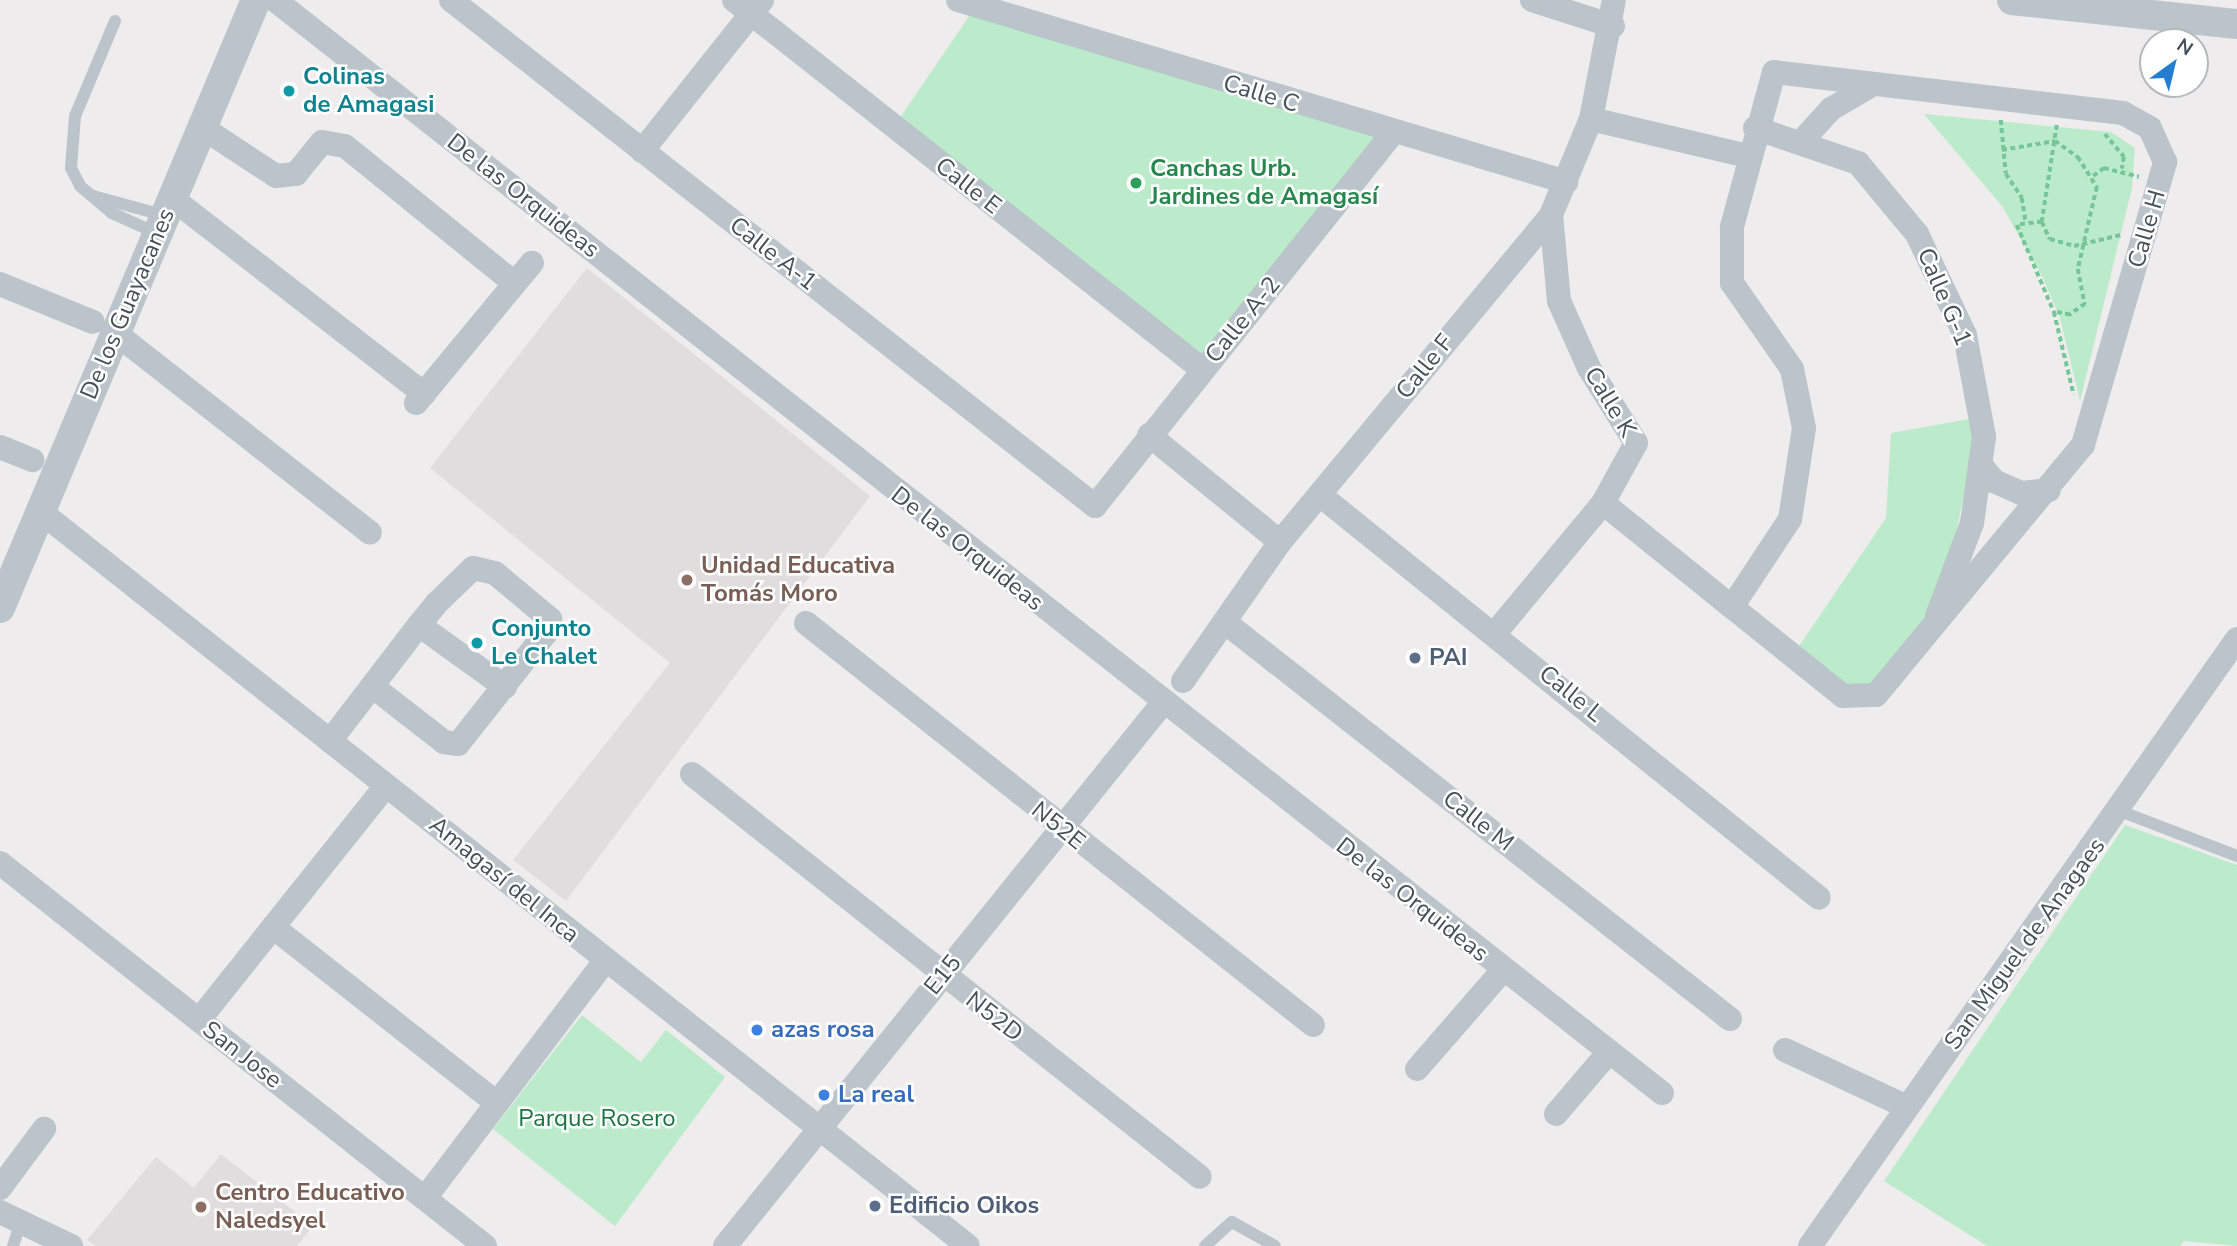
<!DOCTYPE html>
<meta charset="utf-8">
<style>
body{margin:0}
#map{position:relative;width:2237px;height:1246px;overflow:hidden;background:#eeecec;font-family:"Nunito Sans",sans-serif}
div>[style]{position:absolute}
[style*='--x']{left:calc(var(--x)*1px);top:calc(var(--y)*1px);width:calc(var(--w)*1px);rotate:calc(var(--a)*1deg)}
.education>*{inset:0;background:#dfdddd}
.green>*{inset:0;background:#bbebca}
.path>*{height:3.5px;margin-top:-1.75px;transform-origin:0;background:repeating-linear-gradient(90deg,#75c698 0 5px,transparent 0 8.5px)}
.service>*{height:12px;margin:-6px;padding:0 6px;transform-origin:6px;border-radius:6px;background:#bac4ca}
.minor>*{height:24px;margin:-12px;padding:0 12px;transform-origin:12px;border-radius:12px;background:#bac4ca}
.tertiary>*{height:30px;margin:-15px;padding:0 15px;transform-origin:15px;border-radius:15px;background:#bac4ca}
.dots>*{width:19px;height:19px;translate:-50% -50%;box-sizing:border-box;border:4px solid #fff;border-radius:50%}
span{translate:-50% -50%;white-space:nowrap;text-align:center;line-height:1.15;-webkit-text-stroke:5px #fff;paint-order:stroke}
.culture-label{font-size:24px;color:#0d838f;font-weight:700}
.left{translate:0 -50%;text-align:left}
.street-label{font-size:24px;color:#455058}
.leisure-label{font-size:24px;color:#27864d;font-weight:700}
.education-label{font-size:24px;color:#785e54;font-weight:700}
.service-label{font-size:24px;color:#4e5e75;font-weight:700}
.shop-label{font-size:24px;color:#366cbe;font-weight:700}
.park-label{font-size:24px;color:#1b7440}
.north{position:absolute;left:2139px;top:28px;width:70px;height:70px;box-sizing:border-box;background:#fff;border:2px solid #b5b9bc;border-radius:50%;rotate:34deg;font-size:19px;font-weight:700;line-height:28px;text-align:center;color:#455058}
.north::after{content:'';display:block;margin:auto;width:24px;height:32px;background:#237ed1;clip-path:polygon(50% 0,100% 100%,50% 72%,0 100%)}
</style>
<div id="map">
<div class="education">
<i style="clip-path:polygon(587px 268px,870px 496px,566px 901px,513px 860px,670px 663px,430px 468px)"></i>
<i style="clip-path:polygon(221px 1154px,313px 1226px,297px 1246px,96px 1246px,87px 1240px,156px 1157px,194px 1188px)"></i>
</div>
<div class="green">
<i style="clip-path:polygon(976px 6px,1391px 135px,1203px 370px,893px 128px)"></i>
<i style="clip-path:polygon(1924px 114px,2111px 132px,2135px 148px,2132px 188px,2080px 401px,2060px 318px,2043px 278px,2002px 206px)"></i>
<i style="clip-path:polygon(1980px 417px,1934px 640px,1899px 687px,1847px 696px,1793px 655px,1886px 518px,1891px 433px)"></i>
<i style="clip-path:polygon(2125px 825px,2237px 865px,2237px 1246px,2184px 1241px,2180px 1246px,1987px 1246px,1884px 1181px)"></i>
<i style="clip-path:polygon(582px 1015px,641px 1062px,666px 1030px,725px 1077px,615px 1226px,493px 1129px)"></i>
</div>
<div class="path">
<i style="--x:2001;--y:120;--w:54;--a:84.7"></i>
<i style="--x:2006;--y:174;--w:29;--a:56"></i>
<i style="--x:2022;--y:198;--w:24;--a:81"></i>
<i style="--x:2057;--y:125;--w:98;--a:98.8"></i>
<i style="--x:2042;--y:222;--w:19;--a:65"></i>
<i style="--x:2050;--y:239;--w:25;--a:16"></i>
<i style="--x:2074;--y:246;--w:48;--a:-13.2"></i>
<i style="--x:2105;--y:134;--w:30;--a:50"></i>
<i style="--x:2124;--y:157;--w:12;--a:99"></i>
<i style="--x:2002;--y:150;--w:54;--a:-9.6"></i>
<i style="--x:2055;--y:141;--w:28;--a:35"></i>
<i style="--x:2078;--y:157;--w:36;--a:58"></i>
<i style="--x:2097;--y:187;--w:84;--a:103"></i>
<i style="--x:2078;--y:269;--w:36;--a:79"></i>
<i style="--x:2085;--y:304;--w:19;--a:144"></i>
<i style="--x:2070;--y:315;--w:16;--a:-169"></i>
<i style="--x:2093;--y:176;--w:14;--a:-36"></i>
<i style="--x:2104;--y:168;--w:36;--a:14"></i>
<i style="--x:2042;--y:222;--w:25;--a:173"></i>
<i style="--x:2017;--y:225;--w:95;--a:67"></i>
<i style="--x:2054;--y:312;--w:85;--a:76.5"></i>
</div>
<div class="service">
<i style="--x:115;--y:21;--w:103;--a:112.8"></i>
<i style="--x:75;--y:116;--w:52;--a:94.4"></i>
<i style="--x:71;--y:168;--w:20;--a:63"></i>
<i style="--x:80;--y:186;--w:42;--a:40.2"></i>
<i style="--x:112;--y:213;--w:51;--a:24.5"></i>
<i style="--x:93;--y:196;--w:76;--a:15.3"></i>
<i style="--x:2120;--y:811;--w:125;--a:21"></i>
<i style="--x:13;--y:1246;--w:26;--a:-72"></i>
<i style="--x:1205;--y:1246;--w:36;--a:-42"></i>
<i style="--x:1232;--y:1222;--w:49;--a:29.2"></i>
</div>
<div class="minor">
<i style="--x:275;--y:0;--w:1766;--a:38.24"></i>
<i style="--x:451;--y:0;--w:819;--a:38.16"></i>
<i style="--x:1095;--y:506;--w:475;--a:-51.4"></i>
<i style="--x:734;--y:0;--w:597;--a:38.27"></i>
<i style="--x:958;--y:0;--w:635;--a:16.66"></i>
<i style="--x:1532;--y:0;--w:85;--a:17.8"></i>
<i style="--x:1591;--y:119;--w:161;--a:13.3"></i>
<i style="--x:203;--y:128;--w:87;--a:33.3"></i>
<i style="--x:276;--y:176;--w:20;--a:-6"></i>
<i style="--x:296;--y:174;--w:41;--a:-50.9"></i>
<i style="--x:322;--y:142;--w:23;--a:10"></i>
<i style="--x:345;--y:146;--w:218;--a:39"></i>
<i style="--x:1755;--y:128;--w:109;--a:18.8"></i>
<i style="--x:1858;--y:163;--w:92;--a:50.3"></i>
<i style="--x:1917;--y:234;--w:112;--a:64.6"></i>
<i style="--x:1965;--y:335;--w:104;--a:79.4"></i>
<i style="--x:1984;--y:437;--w:87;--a:97.9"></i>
<i style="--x:1972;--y:523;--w:99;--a:110.6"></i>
<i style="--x:1800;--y:143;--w:46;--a:-47.6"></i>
<i style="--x:1831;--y:109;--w:45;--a:-30.5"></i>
<i style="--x:642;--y:151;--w:193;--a:-51.5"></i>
<i style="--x:173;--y:199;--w:318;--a:37.8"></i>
<i style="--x:0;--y:284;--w:100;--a:22.2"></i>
<i style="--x:114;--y:332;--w:325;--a:38.1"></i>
<i style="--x:416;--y:403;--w:182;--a:-50.4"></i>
<i style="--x:1149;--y:435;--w:169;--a:39.2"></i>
<i style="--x:0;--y:447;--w:35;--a:22"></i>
<i style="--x:1980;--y:464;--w:22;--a:51"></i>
<i style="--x:1994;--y:481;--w:30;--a:24"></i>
<i style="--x:2021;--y:493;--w:28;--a:-6"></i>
<i style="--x:1320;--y:495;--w:641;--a:38.92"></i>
<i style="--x:1603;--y:503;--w:166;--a:38.9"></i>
<i style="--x:1732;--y:607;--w:142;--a:38.7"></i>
<i style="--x:1843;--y:696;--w:33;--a:-2"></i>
<i style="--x:1876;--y:695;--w:325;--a:-50.4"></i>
<i style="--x:2083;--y:445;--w:295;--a:-73.8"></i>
<i style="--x:2165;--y:162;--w:37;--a:-114"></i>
<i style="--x:2150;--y:128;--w:31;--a:-151"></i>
<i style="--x:2123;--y:113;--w:351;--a:-173.3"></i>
<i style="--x:1774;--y:72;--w:161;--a:105.2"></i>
<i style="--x:1732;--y:227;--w:56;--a:90"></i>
<i style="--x:1732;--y:283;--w:105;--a:55.1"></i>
<i style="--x:1792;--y:369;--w:60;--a:78.5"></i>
<i style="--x:1804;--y:428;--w:92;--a:98.7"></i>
<i style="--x:1790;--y:519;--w:105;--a:123.4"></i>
<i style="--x:41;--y:512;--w:1182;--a:38.37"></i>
<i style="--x:806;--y:623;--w:647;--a:38.41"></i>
<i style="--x:1226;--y:623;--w:641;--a:38.16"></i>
<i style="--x:419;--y:625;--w:106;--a:35.8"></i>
<i style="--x:1496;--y:632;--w:168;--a:-50.3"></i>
<i style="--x:1603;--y:503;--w:68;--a:-61.2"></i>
<i style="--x:1636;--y:443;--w:89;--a:-122.1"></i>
<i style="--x:1589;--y:368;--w:73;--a:-114.1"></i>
<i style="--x:1559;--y:301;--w:86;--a:-95.3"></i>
<i style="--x:1183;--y:681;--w:169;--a:-55.1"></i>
<i style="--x:1280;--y:542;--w:425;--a:-50.3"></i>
<i style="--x:1551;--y:215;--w:104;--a:-67.4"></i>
<i style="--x:1591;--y:119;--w:121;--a:-79.1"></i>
<i style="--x:330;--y:741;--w:146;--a:-52.5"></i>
<i style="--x:419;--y:625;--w:28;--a:-51"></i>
<i style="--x:437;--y:603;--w:50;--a:-44.2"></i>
<i style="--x:473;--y:568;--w:23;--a:13"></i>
<i style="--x:495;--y:573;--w:72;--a:39.9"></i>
<i style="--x:550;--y:619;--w:16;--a:108"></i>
<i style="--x:545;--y:634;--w:140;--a:128.3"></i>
<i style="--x:458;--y:744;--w:14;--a:-172"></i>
<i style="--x:444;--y:742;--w:91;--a:-142.1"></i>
<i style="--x:692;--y:774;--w:648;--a:38.43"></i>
<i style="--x:0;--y:863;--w:618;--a:38.3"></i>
<i style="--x:273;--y:927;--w:285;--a:38.2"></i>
<i style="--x:199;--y:1020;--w:300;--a:-51.4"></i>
<i style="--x:1785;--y:1050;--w:135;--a:25"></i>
<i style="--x:1417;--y:1069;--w:131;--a:-49"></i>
<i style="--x:1556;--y:1114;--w:82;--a:-49.5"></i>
<i style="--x:0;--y:1188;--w:74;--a:-53.3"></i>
<i style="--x:425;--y:1198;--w:298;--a:-52.8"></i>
<i style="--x:0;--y:1212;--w:79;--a:25.6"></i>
<i style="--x:725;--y:1246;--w:696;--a:-51.12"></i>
<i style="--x:1810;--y:1246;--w:742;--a:-54.88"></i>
</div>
<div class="tertiary">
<i style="--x:2012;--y:0;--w:226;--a:6.1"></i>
<i style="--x:0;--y:608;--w:660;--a:-67.17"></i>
</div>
<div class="dots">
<i style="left:289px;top:91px;background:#0f9aa8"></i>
<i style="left:1136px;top:183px;background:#2e9e5b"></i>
<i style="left:687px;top:580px;background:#8d6e63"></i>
<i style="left:477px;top:643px;background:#0f9aa8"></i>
<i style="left:1415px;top:658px;background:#5c6f8a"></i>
<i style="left:757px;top:1030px;background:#3f7fe0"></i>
<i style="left:824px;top:1095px;background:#3f7fe0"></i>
<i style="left:875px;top:1206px;background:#5c6f8a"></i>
<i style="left:201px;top:1207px;background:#8d6e63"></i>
</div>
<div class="culture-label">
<span class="left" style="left:303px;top:91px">Colinas<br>de Amagasi</span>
<span class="left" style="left:491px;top:643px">Conjunto<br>Le Chalet</span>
</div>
<div class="street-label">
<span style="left:1261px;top:94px;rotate:17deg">Calle C</span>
<span style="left:968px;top:186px;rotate:38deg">Calle E</span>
<span style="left:523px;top:196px;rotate:38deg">De las Orquideas</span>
<span style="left:2147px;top:229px;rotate:-74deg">Calle H</span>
<span style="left:773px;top:254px;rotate:38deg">Calle A-1</span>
<span style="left:1944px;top:297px;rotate:67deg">Calle G-1</span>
<span style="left:128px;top:304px;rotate:-67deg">De los Guayacanes</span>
<span style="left:1243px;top:320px;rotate:-51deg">Calle A-2</span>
<span style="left:1425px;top:367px;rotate:-51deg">Calle F</span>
<span style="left:1610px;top:402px;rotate:59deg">Calle K</span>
<span style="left:967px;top:549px;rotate:38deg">De las Orquideas</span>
<span style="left:1571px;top:694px;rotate:39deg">Calle L</span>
<span style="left:1478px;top:821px;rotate:38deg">Calle M</span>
<span style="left:1058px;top:826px;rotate:39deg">N52E</span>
<span style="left:504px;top:880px;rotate:39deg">Amagasí del Inca</span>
<span style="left:1412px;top:900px;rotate:38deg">De las Orquideas</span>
<span style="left:2025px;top:944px;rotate:-54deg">San Miguel de Anagaes</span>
<span style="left:943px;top:975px;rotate:-51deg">E15</span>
<span style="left:994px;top:1017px;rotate:38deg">N52D</span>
<span style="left:242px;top:1055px;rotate:38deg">San Jose</span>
</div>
<div class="leisure-label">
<span class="left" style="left:1150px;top:183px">Canchas Urb.<br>Jardines de Amagasí</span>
</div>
<div class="education-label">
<span class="left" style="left:701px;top:580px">Unidad Educativa<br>Tomás Moro</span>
<span class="left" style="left:215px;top:1207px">Centro Educativo<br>Naledsyel</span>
</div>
<div class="service-label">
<span class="left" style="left:1429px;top:658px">PAI</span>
<span class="left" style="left:889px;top:1206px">Edificio Oikos</span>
</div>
<div class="shop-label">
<span class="left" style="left:771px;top:1030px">azas rosa</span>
<span class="left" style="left:838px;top:1095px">La real</span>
</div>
<div class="park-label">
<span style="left:597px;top:1119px">Parque Rosero</span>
</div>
<div class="north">N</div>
</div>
